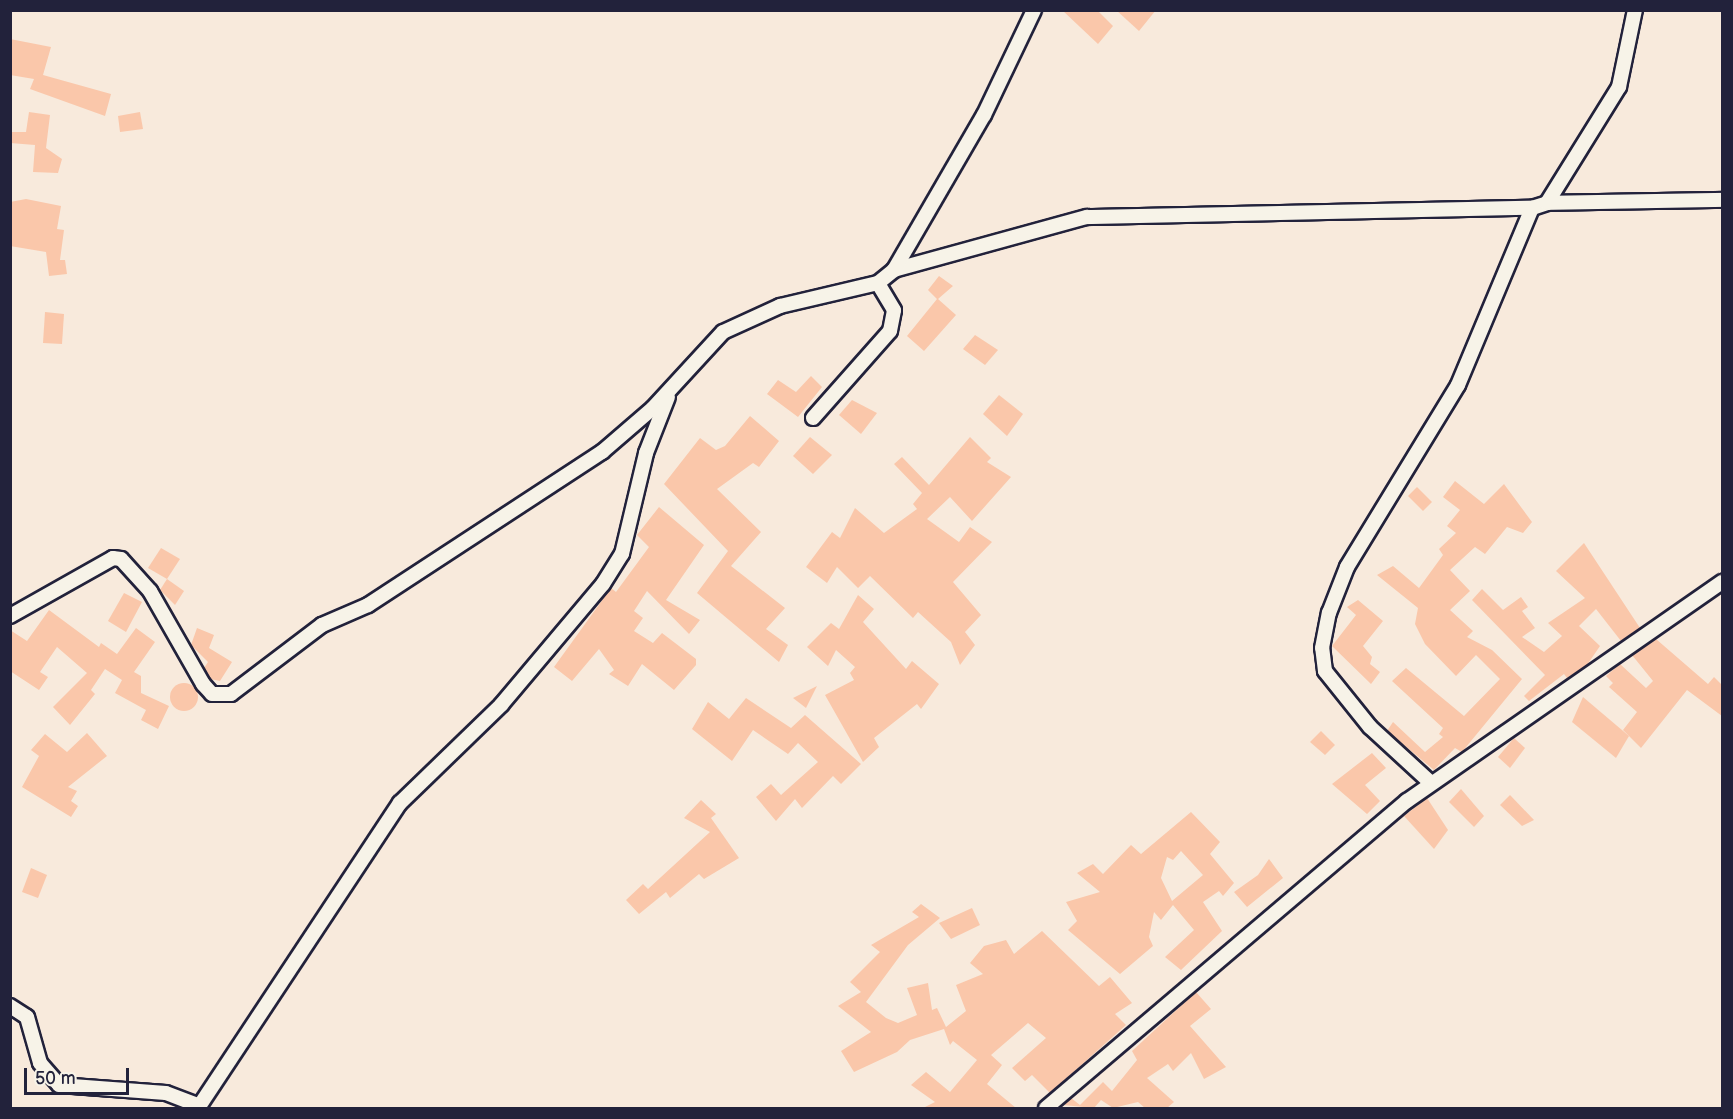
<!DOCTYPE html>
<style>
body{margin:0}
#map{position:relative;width:1733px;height:1119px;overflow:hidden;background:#f8eadc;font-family:"Balsamiq Sans",sans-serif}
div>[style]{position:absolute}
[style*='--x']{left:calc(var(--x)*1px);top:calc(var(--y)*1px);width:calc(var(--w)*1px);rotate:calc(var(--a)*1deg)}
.building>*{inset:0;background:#fac7aa}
.round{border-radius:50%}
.roads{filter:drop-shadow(2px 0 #22223b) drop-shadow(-2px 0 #22223b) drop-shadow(0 2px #22223b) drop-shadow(0 -2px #22223b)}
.street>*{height:14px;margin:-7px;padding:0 7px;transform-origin:7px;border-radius:7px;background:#f7f3e8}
span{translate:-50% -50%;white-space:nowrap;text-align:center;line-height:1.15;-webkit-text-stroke:4.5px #f7f3e8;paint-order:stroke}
.frame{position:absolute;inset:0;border:12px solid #22223b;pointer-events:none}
.scale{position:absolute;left:24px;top:1068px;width:105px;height:27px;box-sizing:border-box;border:3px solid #22223b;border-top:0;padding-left:8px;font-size:18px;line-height:21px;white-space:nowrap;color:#22223b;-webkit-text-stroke:4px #f7f3e8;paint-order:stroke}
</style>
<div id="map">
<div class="building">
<i style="clip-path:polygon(1062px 10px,1097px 10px,1113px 26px,1098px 44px)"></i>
<i style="clip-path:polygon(1116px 10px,1156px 10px,1139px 31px)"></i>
<i style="clip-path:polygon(10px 39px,51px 47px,43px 75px,111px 94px,105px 116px,30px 89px,34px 79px,10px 75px)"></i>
<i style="clip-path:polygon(29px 112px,50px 115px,46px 148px,62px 159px,58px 173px,33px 172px,35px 145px,10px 143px,10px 132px,26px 132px)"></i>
<i style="clip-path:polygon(140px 112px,143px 129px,120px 132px,118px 116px)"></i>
<i style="clip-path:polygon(26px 199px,61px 206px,57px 229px,64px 230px,60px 260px,65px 260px,67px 274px,49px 276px,46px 252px,10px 246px,10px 202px)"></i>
<i style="clip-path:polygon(939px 276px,953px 286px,938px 299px,956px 315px,924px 351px,907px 336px,937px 299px,928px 290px)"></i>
<i style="clip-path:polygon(45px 312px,64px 314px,62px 344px,43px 343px)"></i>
<i style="clip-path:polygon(975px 335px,998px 350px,985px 365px,963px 349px)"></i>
<i style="clip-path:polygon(811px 376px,822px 387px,798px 417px,767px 394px,778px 380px,796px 392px)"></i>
<i style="clip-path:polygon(999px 395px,1023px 414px,1007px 436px,983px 414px)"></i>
<i style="clip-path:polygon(852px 400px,877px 413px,861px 434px,839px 415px)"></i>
<i style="clip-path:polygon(750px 416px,779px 441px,759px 467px,753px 463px,717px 489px,761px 532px,731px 566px,785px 608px,766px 629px,788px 645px,779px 662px,697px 593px,728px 551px,664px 484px,700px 438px,716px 450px,725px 446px)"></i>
<i style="clip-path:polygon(810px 437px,832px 455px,813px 474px,793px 456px)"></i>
<i style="clip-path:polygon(970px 437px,991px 458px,987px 462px,1011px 477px,972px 521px,950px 497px,927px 519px,959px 542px,970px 527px,992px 542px,953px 582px,981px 615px,965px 632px,975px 645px,960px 665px,951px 642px,918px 612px,913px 618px,870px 576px,858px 588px,837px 567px,827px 583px,806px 567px,832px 532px,840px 538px,855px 508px,884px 533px,917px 509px,913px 504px,922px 493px,894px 464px,902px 457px,929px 485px)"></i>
<i style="clip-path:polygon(1455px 481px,1484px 504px,1504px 484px,1532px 522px,1523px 533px,1507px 527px,1485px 554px,1475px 547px,1450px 570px,1470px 591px,1450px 610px,1473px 631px,1467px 637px,1492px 650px,1522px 679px,1462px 752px,1455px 748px,1434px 770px,1387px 731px,1393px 722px,1425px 752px,1443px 737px,1439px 734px,1443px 728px,1392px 681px,1406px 668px,1464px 716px,1500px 679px,1476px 655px,1456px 676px,1425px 644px,1415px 624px,1418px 608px,1377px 575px,1393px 566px,1419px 588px,1443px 555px,1439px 549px,1456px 533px,1447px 526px,1460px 510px,1443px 497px)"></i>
<i style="clip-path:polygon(1417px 487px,1432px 502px,1423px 511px,1408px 496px)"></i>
<i style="clip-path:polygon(659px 507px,704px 545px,666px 600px,700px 620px,689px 634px,647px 591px,634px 611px,643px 618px,634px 631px,653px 643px,662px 633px,696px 659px,696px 665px,674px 690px,642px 664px,628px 686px,609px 674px,614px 670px,599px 649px,572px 681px,554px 667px,611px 588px,616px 592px,649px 547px,637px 535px)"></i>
<i style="clip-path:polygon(1584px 543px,1640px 628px,1621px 641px,1596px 609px,1579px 626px,1600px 646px,1587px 665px,1567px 678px,1564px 674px,1529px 701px,1524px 696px,1545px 675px,1472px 600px,1482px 589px,1503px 610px,1521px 597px,1528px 607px,1522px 611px,1535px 628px,1522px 637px,1544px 652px,1562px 636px,1548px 623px,1585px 598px,1556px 571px)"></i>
<i style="clip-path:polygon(161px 548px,180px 559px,167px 579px,148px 568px)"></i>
<i style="clip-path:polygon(167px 579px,184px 591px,175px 605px,160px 590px)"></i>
<i style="clip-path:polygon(124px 593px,142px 602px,126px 632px,108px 621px)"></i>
<i style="clip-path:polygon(858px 595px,874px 609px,863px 622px,906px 669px,912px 661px,939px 684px,921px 709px,917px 704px,874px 738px,879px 747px,863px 762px,825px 695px,854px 680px,850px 673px,855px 667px,836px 650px,828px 666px,807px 647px,831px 623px,839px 629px)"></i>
<i style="clip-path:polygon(1358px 600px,1383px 621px,1363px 646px,1372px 657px,1370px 664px,1380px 672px,1371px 684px,1332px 646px,1356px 615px,1347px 607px)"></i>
<i style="clip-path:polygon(49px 610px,99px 647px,101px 643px,117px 654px,136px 628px,155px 642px,134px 672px,141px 676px,141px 693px,169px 706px,158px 729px,141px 720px,146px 710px,115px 693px,122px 680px,105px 669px,91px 690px,95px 694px,70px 725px,53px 707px,87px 673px,57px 647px,40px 672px,48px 677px,39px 690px,10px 671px,10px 630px,27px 641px)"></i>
<i style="clip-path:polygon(197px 628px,214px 635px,209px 648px,232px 662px,220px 681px,210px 679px,204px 668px,208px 662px,191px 645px)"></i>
<i style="clip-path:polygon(1656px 639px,1708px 684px,1714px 677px,1722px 685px,1722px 716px,1687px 690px,1641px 748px,1623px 730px,1637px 712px,1609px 687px,1613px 683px,1606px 676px,1620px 664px,1646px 688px,1653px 681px,1632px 655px)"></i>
<i class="round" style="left:170px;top:683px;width:28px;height:28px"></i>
<i style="clip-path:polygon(817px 686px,806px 708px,793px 698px)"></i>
<i style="clip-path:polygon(1583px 697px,1629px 736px,1616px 758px,1572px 722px)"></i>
<i style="clip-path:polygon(746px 698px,791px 728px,805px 715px,861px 764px,841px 784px,833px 776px,802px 808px,795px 799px,776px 821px,756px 797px,771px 784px,781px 795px,818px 762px,798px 743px,788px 754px,753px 730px,732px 761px,692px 729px,708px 702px,729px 719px)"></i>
<i style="clip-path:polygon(1321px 731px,1335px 745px,1325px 755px,1310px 742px)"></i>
<i style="clip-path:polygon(87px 733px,107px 756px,68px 787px,77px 791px,71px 801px,78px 806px,71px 817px,22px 787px,39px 756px,31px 750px,45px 734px,67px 752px)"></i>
<i style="clip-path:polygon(1514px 738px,1525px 748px,1510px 768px,1498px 757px)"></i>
<i style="clip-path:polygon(1372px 753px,1386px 768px,1365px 785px,1380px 801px,1367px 814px,1332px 784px)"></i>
<i style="clip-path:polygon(1461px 789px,1484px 816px,1474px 827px,1449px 802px)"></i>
<i style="clip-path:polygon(1510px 795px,1534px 820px,1522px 826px,1500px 805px)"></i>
<i style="clip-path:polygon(1427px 798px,1448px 830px,1434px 849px,1404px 816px)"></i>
<i style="clip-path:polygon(701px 800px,716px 814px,711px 818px,739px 858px,704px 879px,699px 874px,670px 898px,666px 892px,639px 914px,626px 900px,643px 884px,648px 889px,710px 832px,684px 818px)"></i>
<i style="clip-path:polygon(evenodd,1191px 812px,1220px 842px,1210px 854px,1234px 883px,1223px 896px,1219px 891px,1203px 902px,1222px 931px,1181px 970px,1165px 957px,1194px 930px,1173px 905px,1161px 920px,1154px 912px,1149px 937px,1153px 946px,1120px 974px,1068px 930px,1077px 921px,1066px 902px,1100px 892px,1077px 873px,1093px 864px,1103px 874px,1131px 845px,1141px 854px,1191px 812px,1181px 851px,1203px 875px,1172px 901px,1161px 878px,1167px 857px,1173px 860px,1181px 851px)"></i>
<i style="clip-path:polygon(1269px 859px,1283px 878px,1247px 907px,1234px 892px,1258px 875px)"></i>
<i style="clip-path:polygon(31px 868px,47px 875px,38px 898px,22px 892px)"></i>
<i style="clip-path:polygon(921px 904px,940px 918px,908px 945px,866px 1002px,886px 1018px,898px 1023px,917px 1015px,907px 988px,928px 983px,932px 1010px,937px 1008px,946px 1027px,966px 1011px,956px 985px,983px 974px,970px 963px,984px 946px,1006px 940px,1014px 954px,1042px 931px,1099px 986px,1110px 977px,1132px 1003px,1115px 1014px,1126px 1025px,1050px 1093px,1032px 1075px,1025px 1081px,1012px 1068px,1046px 1038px,1028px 1023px,991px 1055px,1002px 1065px,987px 1084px,1016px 1108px,923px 1108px,935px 1102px,911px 1085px,926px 1072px,950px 1092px,977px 1060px,953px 1041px,950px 1045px,944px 1029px,910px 1040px,897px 1052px,854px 1072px,841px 1051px,871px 1032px,838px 1006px,861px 992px,850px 982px,880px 952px,871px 945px,919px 917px,912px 912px)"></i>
<i style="clip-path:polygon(972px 908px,980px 925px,951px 939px,939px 923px)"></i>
<i style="clip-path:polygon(1196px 992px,1211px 1009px,1190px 1026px,1226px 1067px,1204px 1079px,1191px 1053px,1173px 1071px,1168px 1064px,1147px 1078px,1174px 1102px,1167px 1108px,1145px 1108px,1138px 1102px,1113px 1108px,1101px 1100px,1094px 1108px,1063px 1105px,1071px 1098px,1080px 1105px,1103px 1082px,1112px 1091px,1137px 1060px,1132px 1051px)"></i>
</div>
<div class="roads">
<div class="street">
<i style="--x:1547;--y:203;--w:137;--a:-58.2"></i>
<i style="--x:1619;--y:87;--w:79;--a:-78.3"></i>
<i style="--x:894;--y:270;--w:200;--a:-15.4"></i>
<i style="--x:1087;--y:217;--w:445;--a:-1.2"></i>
<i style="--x:813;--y:418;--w:116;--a:-48.5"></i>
<i style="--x:890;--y:331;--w:21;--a:-79"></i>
<i style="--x:894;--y:310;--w:31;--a:-121"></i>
<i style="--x:10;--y:616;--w:118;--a:-29.4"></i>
<i style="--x:113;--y:558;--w:8;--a:7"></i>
<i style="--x:121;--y:559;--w:43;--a:47.8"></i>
<i style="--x:150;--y:591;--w:107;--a:60.3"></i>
<i style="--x:203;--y:684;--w:13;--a:48"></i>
<i style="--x:212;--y:694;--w:19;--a:0"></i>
<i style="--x:231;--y:694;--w:114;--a:-37.2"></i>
<i style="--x:322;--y:625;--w:50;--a:-23.5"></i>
<i style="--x:368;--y:605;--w:280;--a:-33.2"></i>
<i style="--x:602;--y:452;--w:67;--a:-40.8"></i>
<i style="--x:653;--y:408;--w:103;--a:-47.4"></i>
<i style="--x:723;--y:332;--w:63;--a:-24.5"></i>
<i style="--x:780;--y:306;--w:101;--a:-13.2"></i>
<i style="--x:878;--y:283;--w:21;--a:-39"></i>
<i style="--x:894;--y:270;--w:179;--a:-59.9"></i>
<i style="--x:984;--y:115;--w:116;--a:-64.5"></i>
<i style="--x:1431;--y:783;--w:83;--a:-137.4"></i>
<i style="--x:1370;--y:727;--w:72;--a:-128.8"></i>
<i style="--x:1325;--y:671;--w:23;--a:-97"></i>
<i style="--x:1322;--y:648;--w:36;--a:-79"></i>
<i style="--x:1329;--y:613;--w:49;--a:-68.6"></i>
<i style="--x:1347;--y:567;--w:213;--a:-58.6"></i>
<i style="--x:1458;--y:385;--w:192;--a:-67.3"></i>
<i style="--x:1532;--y:208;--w:16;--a:-18"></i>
<i style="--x:1547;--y:203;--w:175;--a:-1"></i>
<i style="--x:10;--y:1006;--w:20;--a:33"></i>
<i style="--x:27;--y:1017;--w:48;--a:74.2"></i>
<i style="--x:40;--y:1063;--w:29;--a:49"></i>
<i style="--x:59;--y:1085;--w:107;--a:4.3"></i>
<i style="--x:166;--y:1093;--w:36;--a:21"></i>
<i style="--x:198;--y:1108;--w:366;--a:-56.5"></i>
<i style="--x:400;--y:803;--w:141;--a:-44.1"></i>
<i style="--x:501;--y:705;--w:158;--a:-49.9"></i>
<i style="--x:603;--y:584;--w:36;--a:-58"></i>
<i style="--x:622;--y:554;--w:104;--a:-76.6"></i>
<i style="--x:646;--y:453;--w:60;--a:-68.6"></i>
<i style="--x:1046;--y:1108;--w:474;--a:-40.4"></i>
<i style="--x:1407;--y:801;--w:384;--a:-34.8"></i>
</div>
</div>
<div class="frame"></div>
<div class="scale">50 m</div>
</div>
